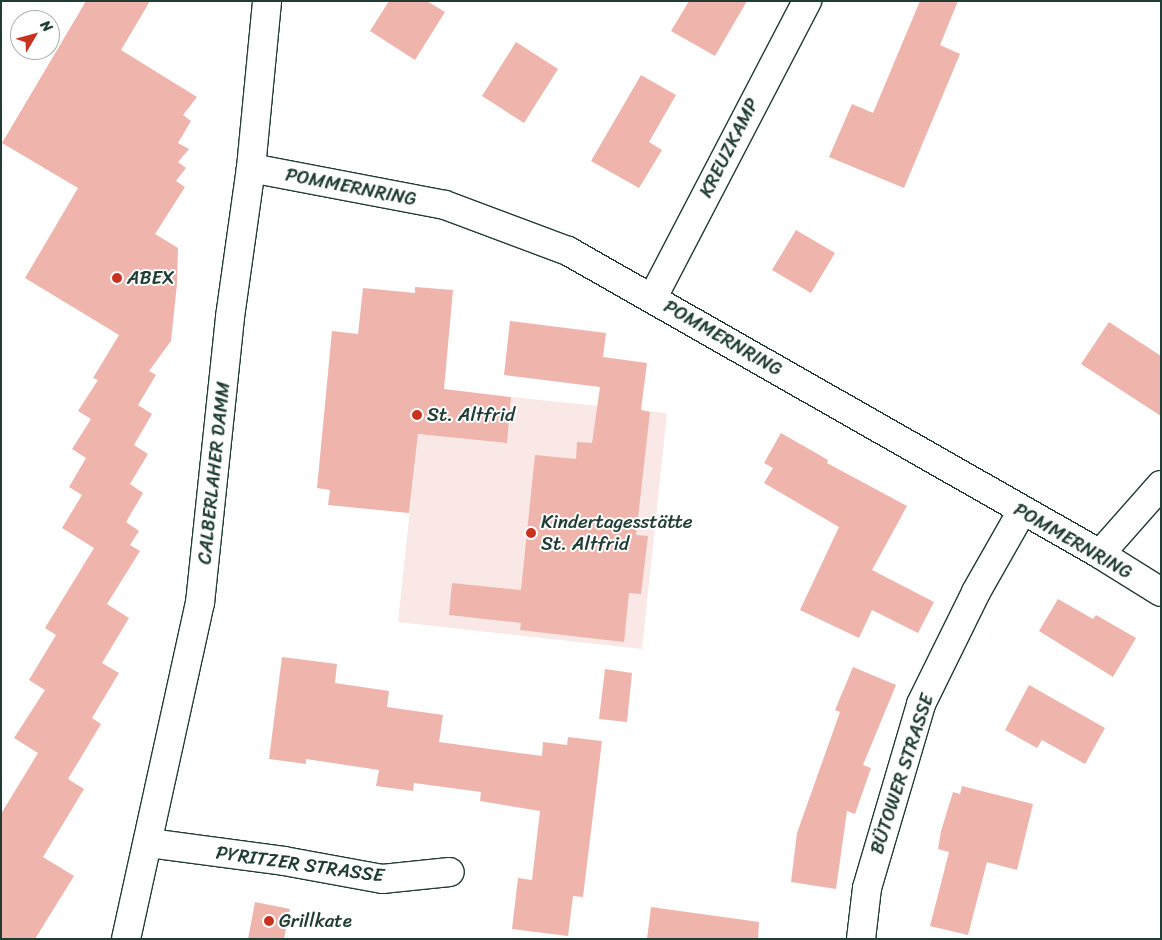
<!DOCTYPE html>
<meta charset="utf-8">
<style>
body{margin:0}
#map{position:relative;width:1162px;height:940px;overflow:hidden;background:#fff;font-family:Sriracha,sans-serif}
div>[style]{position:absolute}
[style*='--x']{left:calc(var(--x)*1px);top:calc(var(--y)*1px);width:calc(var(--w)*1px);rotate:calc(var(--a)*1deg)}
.built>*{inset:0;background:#fae8e6}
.building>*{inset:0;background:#efb4ac}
.roads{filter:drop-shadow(1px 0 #1f3d34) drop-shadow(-1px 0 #1f3d34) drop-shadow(0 1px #1f3d34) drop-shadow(0 -1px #1f3d34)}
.minor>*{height:28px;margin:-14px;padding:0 14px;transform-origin:14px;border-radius:14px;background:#fff}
.tertiary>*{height:28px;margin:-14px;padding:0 14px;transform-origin:14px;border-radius:14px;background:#fff}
.dots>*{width:14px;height:14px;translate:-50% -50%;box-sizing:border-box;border:2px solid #fff;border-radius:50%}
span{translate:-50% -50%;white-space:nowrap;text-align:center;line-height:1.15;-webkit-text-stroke:4px #fff;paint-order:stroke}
.street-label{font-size:19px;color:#1f3d34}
.poi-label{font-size:19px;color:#1f3d34}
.left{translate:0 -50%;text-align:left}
.frame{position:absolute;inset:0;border:2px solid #1f3d34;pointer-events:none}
.north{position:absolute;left:10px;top:10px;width:50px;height:50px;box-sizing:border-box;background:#fff;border:1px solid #a5b1ae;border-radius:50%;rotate:53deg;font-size:14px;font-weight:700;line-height:20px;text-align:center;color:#1f3d34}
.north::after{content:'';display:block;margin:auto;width:18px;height:22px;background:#c8321e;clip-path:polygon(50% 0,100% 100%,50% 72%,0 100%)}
</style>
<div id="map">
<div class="built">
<i style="clip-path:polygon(511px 397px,667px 413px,642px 649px,398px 622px,418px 434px,506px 443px)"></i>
</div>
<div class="building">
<i style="clip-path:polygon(86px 1px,150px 1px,121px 50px,197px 97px,183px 115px,191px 121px,178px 143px,189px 149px,178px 162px,186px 168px,176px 181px,185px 187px,155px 234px,178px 248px,177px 284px,171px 341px,149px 371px,156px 375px,138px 405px,152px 414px,134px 445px,148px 454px,130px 484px,143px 493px,126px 522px,139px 531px,130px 545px,140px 551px,107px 604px,129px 618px,102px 663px,119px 673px,92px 718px,101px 724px,68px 779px,84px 789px,43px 857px,74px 876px,35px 939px,1px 939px,1px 814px,38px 753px,14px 738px,45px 690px,29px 680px,56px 635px,45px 628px,94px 548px,62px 528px,82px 495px,69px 487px,86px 458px,72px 449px,91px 419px,78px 411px,98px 380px,93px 378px,119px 335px,25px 278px,78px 188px,2px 143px)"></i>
<i style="clip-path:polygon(389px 1px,427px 1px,445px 12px,415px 60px,370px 31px)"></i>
<i style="clip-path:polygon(689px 1px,747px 1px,715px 56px,671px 31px)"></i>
<i style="clip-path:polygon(920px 1px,958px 1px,940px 45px,960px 54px,904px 188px,829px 157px,852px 104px,873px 113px)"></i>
<i style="clip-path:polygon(516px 42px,558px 69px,524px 123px,482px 96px)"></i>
<i style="clip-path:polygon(641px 75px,676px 95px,649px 142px,662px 150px,639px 188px,591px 161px)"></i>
<i style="clip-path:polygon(796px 230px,835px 253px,811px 293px,772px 270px)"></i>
<i style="clip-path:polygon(415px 287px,453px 290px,444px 389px,511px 397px,507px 443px,418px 434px,409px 513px,328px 505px,330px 490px,317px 488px,332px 331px,358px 334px,363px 288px,415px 293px)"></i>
<i style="clip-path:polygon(510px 321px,606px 333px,603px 357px,647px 363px,641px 410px,650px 412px,636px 535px,648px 536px,641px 594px,629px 593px,624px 642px,520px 630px,521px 623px,449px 615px,452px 583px,521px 590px,535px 455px,576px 459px,577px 442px,592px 443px,600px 387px,504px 375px)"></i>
<i style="clip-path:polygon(1109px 322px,1161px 356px,1161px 416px,1081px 364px)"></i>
<i style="clip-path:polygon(781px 433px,828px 460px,827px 463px,907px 506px,872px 570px,934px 602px,918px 633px,872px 610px,859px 638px,800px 610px,839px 527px,764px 483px,773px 468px,764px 463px)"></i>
<i style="clip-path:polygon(1058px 599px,1093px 619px,1096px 615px,1136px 638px,1113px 677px,1039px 631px)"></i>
<i style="clip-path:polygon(282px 657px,337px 664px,335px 683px,389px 691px,387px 707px,443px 715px,439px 742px,542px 756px,543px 742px,567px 745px,568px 737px,602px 741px,583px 897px,573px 896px,568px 936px,512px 929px,518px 878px,532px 880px,540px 811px,480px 801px,481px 792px,414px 783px,413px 791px,376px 786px,379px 770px,306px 759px,306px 764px,269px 759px)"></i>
<i style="clip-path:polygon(853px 667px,896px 685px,863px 765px,871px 768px,855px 814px,847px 811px,836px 889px,791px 882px,797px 833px,840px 712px,835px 710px)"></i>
<i style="clip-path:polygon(605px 669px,632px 673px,627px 722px,599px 719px)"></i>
<i style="clip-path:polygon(1029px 685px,1105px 728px,1085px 764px,1042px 740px,1037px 748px,1005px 730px)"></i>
<i style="clip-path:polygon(962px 786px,1033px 804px,1017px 870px,987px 862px,968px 935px,930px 926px,949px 852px,938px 849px,941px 831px,953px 792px,960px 794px)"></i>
<i style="clip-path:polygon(255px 902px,290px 909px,284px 939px,248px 939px)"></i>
<i style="clip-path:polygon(651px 907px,759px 922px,758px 939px,647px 939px)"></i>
</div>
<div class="roads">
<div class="minor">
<i style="--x:251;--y:168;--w:197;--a:10.8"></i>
<i style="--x:445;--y:205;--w:131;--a:20.5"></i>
<i style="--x:568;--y:251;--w:612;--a:29.66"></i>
<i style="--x:1100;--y:554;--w:72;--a:31.9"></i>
<i style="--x:653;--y:297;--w:334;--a:-62.5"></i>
<i style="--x:1100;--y:554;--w:92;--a:-48.5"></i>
<i style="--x:149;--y:843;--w:136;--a:7.6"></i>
<i style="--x:284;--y:861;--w:100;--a:10.4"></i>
<i style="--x:382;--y:879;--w:68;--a:-5.9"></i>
<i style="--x:861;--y:939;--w:51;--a:-83.3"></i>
<i style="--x:867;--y:888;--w:192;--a:-73.6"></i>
<i style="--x:921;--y:704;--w:125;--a:-63.8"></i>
<i style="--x:976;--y:592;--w:93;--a:-60.4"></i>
</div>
<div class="tertiary">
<i style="--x:126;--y:939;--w:344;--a:-77.6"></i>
<i style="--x:200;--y:603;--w:288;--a:-84"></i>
<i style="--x:230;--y:317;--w:150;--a:-82"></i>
<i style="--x:251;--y:168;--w:168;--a:-84.5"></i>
</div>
</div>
<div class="dots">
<i style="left:117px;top:278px;background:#c8321e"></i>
<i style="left:417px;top:415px;background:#c8321e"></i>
<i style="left:531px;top:533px;background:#c8321e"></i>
<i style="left:269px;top:921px;background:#c8321e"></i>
</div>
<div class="street-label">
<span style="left:729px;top:148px;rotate:-63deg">KREUZKAMP</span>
<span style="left:351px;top:187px;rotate:11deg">POMMERNRING</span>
<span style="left:723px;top:338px;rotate:30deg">POMMERNRING</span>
<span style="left:214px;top:473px;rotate:-84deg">CALBERLAHER DAMM</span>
<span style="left:1073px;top:541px;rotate:30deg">POMMERNRING</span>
<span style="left:902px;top:774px;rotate:-72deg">BÜTOWER STRASSE</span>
<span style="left:300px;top:864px;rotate:8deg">PYRITZER STRASSE</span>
</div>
<div class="poi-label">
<span class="left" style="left:127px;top:278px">ABEX</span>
<span class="left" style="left:427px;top:415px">St. Altfrid</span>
<span class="left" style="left:541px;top:533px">Kindertagesstätte<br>St. Altfrid</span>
<span class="left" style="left:279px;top:921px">Grillkate</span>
</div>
<div class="frame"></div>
<div class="north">N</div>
</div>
